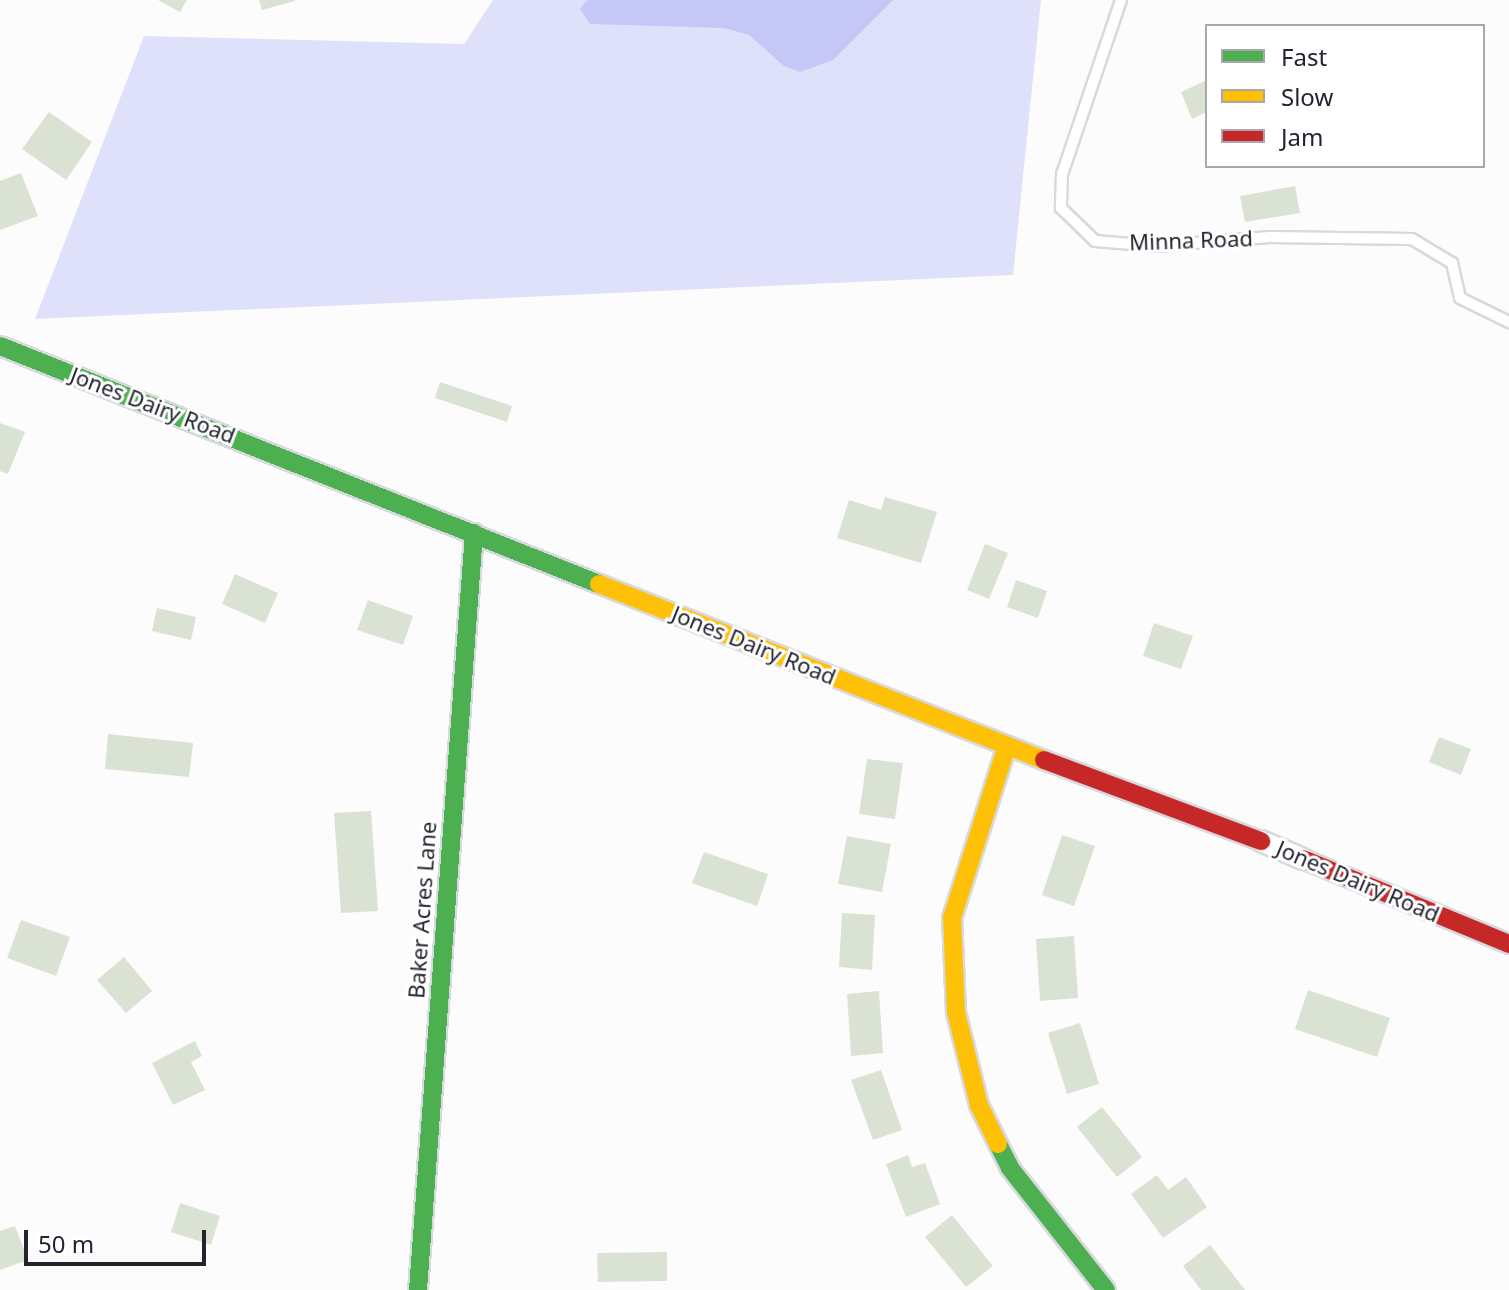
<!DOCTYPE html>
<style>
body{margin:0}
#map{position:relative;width:1509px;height:1290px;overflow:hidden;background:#fcfcfc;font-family:"Noto Sans",sans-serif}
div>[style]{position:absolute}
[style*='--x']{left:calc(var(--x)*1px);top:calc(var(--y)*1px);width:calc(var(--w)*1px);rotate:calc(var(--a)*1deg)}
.green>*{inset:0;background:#dfe1fa}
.water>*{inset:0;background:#c5c8f6}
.building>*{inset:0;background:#dae3d3}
.roads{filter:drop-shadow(2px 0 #d8d8df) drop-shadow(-2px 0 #d8d8df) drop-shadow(0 2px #d8d8df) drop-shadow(0 -2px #d8d8df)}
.lane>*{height:10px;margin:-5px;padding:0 5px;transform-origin:5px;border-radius:5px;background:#fff}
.street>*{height:20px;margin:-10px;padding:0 10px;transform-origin:10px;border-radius:10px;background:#fff}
.fast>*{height:18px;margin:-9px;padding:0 9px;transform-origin:9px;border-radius:9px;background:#4caf50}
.slow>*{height:18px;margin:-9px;padding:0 9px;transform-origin:9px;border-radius:9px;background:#ffc107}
.jam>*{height:18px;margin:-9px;padding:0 9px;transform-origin:9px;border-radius:9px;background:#c62828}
span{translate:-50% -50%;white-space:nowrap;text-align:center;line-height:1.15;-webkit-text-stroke:6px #fff;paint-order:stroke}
.street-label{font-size:22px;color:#242431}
.legend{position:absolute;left:1205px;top:24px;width:280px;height:144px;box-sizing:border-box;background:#fff;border:2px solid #a7a7ad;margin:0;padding:10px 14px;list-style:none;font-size:24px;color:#242431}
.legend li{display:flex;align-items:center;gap:16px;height:40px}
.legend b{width:40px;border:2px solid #a7a7ad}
.scale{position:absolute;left:24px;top:1230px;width:182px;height:36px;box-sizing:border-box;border:4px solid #242431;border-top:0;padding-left:10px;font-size:24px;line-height:28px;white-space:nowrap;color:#242431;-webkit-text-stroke:6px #fff;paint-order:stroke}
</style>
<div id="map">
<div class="green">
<i style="clip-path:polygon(493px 0,1041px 0,1013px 275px,35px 319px,144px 36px,464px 44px)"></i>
</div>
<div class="water">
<i style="clip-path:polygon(587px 0,893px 0,833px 60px,800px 72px,784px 66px,749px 35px,724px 28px,590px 24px,580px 9px)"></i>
</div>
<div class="building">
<i style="clip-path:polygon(158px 0,187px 0,180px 12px)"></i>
<i style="clip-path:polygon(259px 0,295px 0,295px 1px,262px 10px)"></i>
<i style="clip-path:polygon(1207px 80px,1207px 112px,1192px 119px,1181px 92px)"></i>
<i style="clip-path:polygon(49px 112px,92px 142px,66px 180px,22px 149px)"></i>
<i style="clip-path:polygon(21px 173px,38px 216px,0 230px,0 181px)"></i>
<i style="clip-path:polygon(1295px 186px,1300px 213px,1245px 222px,1240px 196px)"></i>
<i style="clip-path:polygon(440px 382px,512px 406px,507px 422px,435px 398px)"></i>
<i style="clip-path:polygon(0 423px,25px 432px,8px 474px,0 471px)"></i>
<i style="clip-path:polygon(885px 497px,937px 512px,921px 563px,837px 538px,849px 500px,881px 510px)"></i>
<i style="clip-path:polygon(985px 544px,1008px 553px,989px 599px,967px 590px)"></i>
<i style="clip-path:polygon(235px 574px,278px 593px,265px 623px,222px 604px)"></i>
<i style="clip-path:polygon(1016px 580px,1047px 591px,1038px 618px,1007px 607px)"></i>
<i style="clip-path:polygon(368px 600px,413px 616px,403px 645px,357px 630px)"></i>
<i style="clip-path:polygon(157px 608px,196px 617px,191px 640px,152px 631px)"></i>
<i style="clip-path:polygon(1154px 623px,1193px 636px,1181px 669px,1143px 656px)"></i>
<i style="clip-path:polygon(108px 734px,193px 743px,189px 777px,105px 769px)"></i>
<i style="clip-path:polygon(1439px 737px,1471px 749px,1461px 775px,1429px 762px)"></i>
<i style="clip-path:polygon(867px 759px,903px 763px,895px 819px,859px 814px)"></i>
<i style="clip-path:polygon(371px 811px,378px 911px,341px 913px,334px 813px)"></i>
<i style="clip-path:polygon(1062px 835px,1095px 846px,1074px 906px,1042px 895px)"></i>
<i style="clip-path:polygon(847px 836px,891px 844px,882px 892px,838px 884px)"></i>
<i style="clip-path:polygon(704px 852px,768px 874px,757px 906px,692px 883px)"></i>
<i style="clip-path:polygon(842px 913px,875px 915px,872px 970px,839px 967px)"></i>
<i style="clip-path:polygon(21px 920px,70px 937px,56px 976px,7px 958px)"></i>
<i style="clip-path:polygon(1074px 936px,1078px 998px,1040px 1001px,1036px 939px)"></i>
<i style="clip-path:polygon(124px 957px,152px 991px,126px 1013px,97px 980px)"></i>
<i style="clip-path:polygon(1308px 990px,1390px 1018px,1377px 1057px,1295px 1029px)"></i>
<i style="clip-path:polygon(879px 991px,883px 1053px,851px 1056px,847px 994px)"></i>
<i style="clip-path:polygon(1080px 1023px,1099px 1084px,1067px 1094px,1048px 1033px)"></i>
<i style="clip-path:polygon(195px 1041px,202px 1056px,191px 1062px,205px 1090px,173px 1105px,152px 1063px)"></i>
<i style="clip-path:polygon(881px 1070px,902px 1130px,873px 1140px,851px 1080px)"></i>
<i style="clip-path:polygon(1102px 1107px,1142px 1157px,1117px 1177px,1077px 1127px)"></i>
<i style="clip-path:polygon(908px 1155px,912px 1167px,925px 1163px,940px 1204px,906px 1217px,886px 1164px)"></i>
<i style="clip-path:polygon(1157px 1175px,1168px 1190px,1186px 1177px,1207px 1207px,1163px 1238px,1131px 1194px)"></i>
<i style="clip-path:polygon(180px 1203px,220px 1216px,211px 1245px,171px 1232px)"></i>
<i style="clip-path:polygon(952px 1215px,993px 1266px,966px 1287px,925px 1237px)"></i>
<i style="clip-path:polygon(15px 1226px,28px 1260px,0 1270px,0 1231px)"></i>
<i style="clip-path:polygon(1210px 1245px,1245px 1290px,1201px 1290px,1183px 1266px)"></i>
<i style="clip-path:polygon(667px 1252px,667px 1281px,598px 1282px,597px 1253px)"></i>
</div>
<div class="roads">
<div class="lane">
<i style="--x:1121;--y:0;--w:184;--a:108.7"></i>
<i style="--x:1062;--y:174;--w:34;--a:92"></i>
<i style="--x:1061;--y:208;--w:47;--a:44.1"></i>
<i style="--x:1095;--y:241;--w:62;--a:4.6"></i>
<i style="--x:1157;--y:246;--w:113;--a:-4.6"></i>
<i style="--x:1270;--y:237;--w:142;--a:0.8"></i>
<i style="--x:1412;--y:239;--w:47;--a:31"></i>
<i style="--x:1452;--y:263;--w:36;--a:77"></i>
<i style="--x:1460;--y:298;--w:55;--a:26.1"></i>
</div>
<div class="street">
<i style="--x:1261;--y:841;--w:46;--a:23.2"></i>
</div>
<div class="fast">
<i style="--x:0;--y:346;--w:645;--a:21.67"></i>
<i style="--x:998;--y:1144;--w:27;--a:63"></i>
<i style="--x:1010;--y:1168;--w:155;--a:51.8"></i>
<i style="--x:418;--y:1290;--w:759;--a:-85.77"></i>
</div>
<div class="slow">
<i style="--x:599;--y:584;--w:479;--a:21.6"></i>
<i style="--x:998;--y:1144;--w:43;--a:-116"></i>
<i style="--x:979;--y:1105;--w:96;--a:-103.9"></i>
<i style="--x:956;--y:1012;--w:94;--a:-92.4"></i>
<i style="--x:952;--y:918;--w:181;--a:-72.3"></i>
</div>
<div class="jam">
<i style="--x:1044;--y:760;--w:232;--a:20.5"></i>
<i style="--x:1303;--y:859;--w:223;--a:22.4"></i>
</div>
</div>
<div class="street-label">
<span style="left:1191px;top:240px;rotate:-2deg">Minna Road</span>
<span style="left:153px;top:405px;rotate:21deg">Jones Dairy Road</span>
<span style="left:754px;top:645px;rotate:22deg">Jones Dairy Road</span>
<span style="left:1358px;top:881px;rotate:23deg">Jones Dairy Road</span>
<span style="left:422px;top:910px;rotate:-86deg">Baker Acres Lane</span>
</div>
<ul class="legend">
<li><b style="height:10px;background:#4caf50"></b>Fast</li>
<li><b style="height:10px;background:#ffc107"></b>Slow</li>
<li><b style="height:10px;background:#c62828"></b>Jam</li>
</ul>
<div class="scale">50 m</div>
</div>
